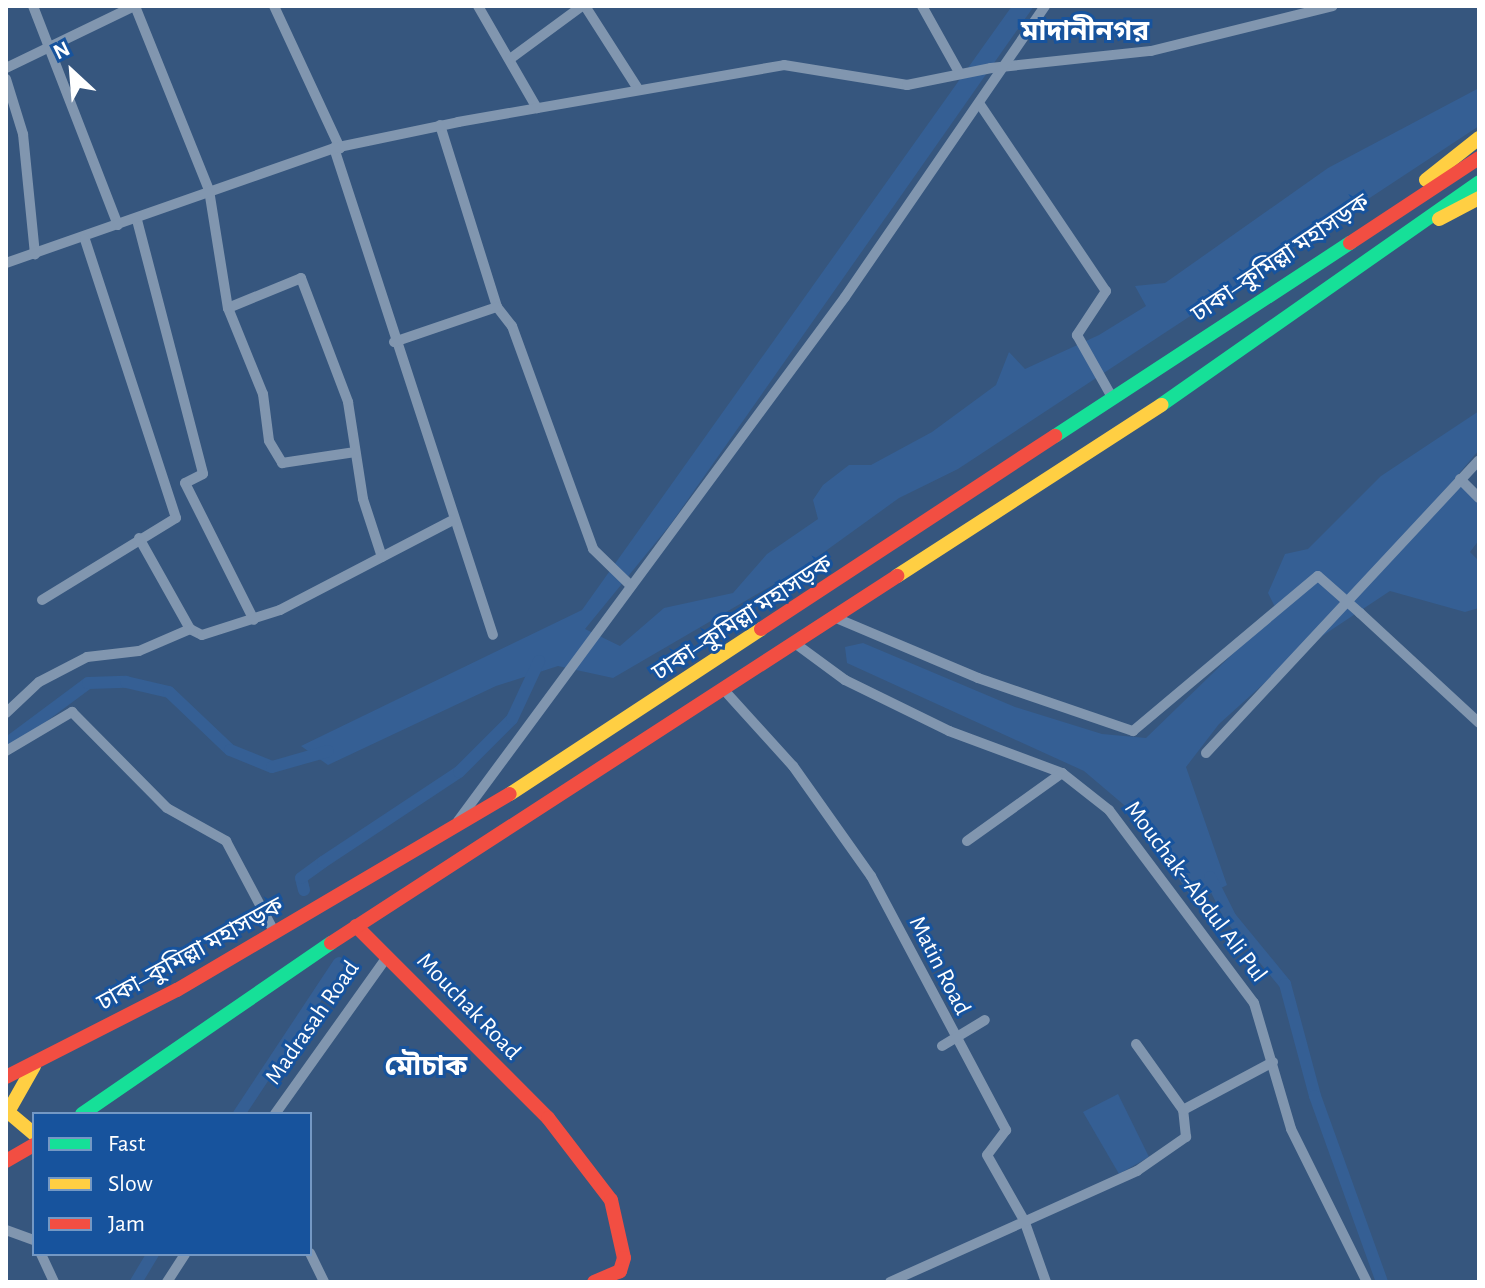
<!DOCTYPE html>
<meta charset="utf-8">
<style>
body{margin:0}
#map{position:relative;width:1485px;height:1288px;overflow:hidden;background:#36567e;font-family:"Alegreya Sans","Noto Sans Bengali",sans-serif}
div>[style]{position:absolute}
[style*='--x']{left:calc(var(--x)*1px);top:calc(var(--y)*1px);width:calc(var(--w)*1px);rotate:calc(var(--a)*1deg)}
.water>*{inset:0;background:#355f94}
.canal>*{height:12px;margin:-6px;padding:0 6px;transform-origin:6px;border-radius:6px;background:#355f94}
.street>*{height:10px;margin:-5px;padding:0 5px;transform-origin:5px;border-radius:5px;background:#8196af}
.fast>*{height:14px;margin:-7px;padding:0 7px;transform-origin:7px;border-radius:7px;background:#16e098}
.slow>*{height:14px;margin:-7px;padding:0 7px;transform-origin:7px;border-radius:7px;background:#ffcf43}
.jam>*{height:14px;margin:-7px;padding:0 7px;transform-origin:7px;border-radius:7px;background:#f24e42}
.street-bridge>*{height:10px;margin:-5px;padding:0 5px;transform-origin:5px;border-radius:5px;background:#8196af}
span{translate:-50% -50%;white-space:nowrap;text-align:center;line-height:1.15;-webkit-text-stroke:6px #17539d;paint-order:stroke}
.street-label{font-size:24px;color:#fff}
.quarter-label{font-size:28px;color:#fff;font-weight:700}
.frame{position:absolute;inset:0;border:8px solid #fff;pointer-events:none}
.legend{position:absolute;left:32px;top:1112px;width:280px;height:144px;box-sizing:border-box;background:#17539d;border:2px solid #7498c4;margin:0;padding:10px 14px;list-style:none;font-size:24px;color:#fff}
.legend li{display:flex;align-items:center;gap:16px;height:40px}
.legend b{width:40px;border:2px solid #7498c4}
.north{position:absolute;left:32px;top:32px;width:80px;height:80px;-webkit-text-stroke:6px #17539d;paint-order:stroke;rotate:334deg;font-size:22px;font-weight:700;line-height:32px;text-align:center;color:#fff}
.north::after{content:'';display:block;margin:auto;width:28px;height:36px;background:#fff;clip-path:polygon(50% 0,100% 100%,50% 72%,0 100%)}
</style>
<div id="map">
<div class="water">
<i style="clip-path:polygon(1012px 6px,1034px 6px,670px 525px,585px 629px,620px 646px,664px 608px,733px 593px,767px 554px,818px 519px,813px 500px,823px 485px,849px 465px,871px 465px,932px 432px,996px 385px,1009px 352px,1025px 369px,1099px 335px,1146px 306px,1135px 286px,1165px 283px,1328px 168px,1479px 88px,1479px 126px,958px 469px,899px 498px,802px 568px,613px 678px,558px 666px,496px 686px,328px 765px,301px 746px,582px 610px)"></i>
<i style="clip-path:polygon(1479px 411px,1479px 450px,1456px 477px,1479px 503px,1479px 540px,1470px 552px,1479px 561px,1479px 608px,1465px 612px,1390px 591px,1301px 650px,1219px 724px,1186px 767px,1227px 885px,1194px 902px,1137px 816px,1084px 771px,847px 663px,845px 647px,863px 643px,1015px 707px,1102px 734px,1146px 738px,1277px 611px,1268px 593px,1285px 554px,1308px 549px,1381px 476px)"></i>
<i style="clip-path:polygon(1118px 1094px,1149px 1157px,1119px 1174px,1083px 1112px)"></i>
</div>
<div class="canal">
<i style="--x:6;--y:744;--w:102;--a:-36.6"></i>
<i style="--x:88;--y:683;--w:38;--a:-2"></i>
<i style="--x:126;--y:682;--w:44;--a:13.1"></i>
<i style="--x:169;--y:692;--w:84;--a:43.6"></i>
<i style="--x:230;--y:750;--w:45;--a:22"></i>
<i style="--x:272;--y:767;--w:58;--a:-15.9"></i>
<i style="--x:1210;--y:877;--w:45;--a:63.4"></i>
<i style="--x:1230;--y:917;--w:87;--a:50.6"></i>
<i style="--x:1285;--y:984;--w:116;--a:75"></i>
<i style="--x:1315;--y:1096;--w:198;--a:70.2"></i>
<i style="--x:304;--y:890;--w:12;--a:-104"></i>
<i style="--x:301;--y:878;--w:27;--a:-36"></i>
<i style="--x:323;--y:862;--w:163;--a:-33.5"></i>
<i style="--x:459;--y:772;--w:75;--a:-45"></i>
<i style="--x:512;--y:719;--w:64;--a:-65"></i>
<i style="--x:239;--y:1114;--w:181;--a:-56.5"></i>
<i style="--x:136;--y:1282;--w:33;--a:-59"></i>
</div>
<div class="street">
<i style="--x:33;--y:6;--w:235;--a:68.8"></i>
<i style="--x:135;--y:6;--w:198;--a:68.1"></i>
<i style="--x:209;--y:190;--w:120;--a:80.9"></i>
<i style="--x:228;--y:308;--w:93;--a:67.9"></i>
<i style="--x:263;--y:394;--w:47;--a:82.7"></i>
<i style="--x:269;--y:441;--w:26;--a:59"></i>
<i style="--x:282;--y:463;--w:74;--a:-8.6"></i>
<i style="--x:274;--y:6;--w:157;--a:65.1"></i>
<i style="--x:478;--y:6;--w:118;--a:60"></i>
<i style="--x:585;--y:6;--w:98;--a:57.4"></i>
<i style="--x:922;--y:6;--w:78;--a:60.8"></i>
<i style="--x:510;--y:59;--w:89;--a:-36.4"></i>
<i style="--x:6;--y:68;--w:142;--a:-25.8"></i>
<i style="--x:6;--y:79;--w:58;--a:72.8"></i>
<i style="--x:23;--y:134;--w:121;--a:84.3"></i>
<i style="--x:979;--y:103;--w:227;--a:56"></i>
<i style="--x:1106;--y:291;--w:53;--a:123.4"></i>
<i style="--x:1077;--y:335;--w:73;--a:60.6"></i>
<i style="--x:440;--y:125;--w:191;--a:72.6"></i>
<i style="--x:497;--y:307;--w:24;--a:52"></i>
<i style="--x:512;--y:326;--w:237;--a:70"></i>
<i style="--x:593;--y:549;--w:53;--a:44.2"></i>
<i style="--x:334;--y:148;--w:512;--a:71.92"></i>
<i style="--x:137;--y:220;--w:262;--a:75.4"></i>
<i style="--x:203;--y:474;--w:20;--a:153"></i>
<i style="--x:185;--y:483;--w:153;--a:63.3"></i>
<i style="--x:6;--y:263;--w:348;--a:-19.3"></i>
<i style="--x:334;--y:148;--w:127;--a:-11.8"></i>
<i style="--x:458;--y:122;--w:331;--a:-9.9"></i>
<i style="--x:784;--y:65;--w:125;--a:9.2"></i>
<i style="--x:907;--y:85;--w:86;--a:-11.4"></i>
<i style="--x:991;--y:68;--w:161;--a:-6.1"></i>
<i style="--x:1151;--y:51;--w:187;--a:-13.9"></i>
<i style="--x:228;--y:308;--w:79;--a:-22.3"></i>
<i style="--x:301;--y:278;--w:133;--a:69.2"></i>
<i style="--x:348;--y:402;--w:98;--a:81.2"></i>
<i style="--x:363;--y:499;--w:61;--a:71.9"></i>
<i style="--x:394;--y:342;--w:109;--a:-18.8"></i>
<i style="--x:1460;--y:479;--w:27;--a:45"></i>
<i style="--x:139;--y:538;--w:104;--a:60.7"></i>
<i style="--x:190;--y:629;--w:13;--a:27"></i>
<i style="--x:202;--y:635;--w:82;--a:-17.8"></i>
<i style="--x:280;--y:610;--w:195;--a:-27.5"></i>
<i style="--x:42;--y:600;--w:157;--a:-31.5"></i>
<i style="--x:176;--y:518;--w:293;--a:-108.1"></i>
<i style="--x:1360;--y:613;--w:162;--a:42.7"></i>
<i style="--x:836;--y:618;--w:154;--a:22.9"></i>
<i style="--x:978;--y:678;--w:164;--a:18.9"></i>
<i style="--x:1133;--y:731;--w:241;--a:-40"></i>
<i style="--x:796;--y:644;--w:61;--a:36.3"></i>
<i style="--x:845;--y:680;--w:116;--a:26.1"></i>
<i style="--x:949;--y:731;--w:121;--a:20.4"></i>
<i style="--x:1062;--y:773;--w:60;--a:38.2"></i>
<i style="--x:1109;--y:810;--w:241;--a:53.1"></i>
<i style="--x:1254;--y:1003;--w:131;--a:73.6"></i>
<i style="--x:1291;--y:1129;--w:171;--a:63.6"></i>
<i style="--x:724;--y:690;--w:103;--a:47.8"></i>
<i style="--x:793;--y:766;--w:135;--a:54.7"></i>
<i style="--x:871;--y:876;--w:288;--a:62"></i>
<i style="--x:1006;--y:1130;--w:31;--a:127"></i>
<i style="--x:987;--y:1155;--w:75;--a:60.4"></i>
<i style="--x:1024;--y:1220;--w:66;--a:70.5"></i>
<i style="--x:6;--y:713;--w:45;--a:-43.2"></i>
<i style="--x:39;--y:682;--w:54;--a:-27.5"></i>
<i style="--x:87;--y:657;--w:52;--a:-6.6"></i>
<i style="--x:139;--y:651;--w:56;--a:-23.3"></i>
<i style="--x:6;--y:751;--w:77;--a:-30.6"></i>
<i style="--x:72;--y:712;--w:135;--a:45.3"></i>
<i style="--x:167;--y:808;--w:68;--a:29.2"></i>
<i style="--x:226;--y:841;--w:104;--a:62"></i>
<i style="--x:1206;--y:753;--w:400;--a:-47"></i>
<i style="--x:458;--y:821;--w:651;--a:-53.55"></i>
<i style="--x:845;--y:297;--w:353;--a:-55.5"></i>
<i style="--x:967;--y:841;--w:117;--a:-35.6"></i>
<i style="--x:1136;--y:1044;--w:81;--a:54.5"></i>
<i style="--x:942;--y:1046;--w:50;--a:-31.2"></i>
<i style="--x:275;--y:1114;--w:193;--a:-54.5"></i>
<i style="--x:6;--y:1230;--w:30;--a:20"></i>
<i style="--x:310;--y:1253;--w:32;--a:64"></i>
<i style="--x:41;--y:1254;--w:31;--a:65"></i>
<i style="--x:167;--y:1282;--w:33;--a:-57"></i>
<i style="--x:890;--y:1282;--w:271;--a:-24.2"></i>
<i style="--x:1137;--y:1171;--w:60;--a:-34.8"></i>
<i style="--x:1186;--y:1137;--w:27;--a:-96"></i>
<i style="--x:1183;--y:1110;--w:102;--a:-28.1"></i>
</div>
<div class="fast">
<i style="--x:1161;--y:405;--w:388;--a:-35"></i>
<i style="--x:1055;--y:436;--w:353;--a:-33.2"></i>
<i style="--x:82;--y:1114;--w:302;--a:-34.5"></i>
</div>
<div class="slow">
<i style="--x:1426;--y:180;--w:68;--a:-38.4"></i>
<i style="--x:1439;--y:219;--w:45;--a:-27.7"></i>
<i style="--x:897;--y:576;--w:315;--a:-32.9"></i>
<i style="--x:510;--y:794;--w:300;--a:-33.3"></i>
<i style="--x:34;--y:1066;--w:53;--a:119.5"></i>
<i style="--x:8;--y:1112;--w:34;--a:40"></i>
</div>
<div class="jam">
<i style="--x:1350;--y:243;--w:154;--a:-33.4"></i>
<i style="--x:761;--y:629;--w:352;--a:-33.3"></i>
<i style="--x:356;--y:926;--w:272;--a:45"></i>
<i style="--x:548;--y:1118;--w:103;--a:52.5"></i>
<i style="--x:611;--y:1200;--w:59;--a:77.4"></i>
<i style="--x:624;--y:1258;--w:14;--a:107"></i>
<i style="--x:620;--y:1271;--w:28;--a:157"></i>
<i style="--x:331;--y:943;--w:675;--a:-32.96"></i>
<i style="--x:6;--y:1077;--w:192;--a:-27"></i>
<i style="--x:177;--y:990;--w:386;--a:-30.5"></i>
<i style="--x:6;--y:1161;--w:32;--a:-30"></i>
</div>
<div class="street-bridge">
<i style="--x:1318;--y:576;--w:56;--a:41.4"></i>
</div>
<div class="street-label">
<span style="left:1281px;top:259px;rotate:-34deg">ঢাকা–কুমিল্লা মহাসড়ক</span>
<span style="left:743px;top:619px;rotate:-33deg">ঢাকা–কুমিল্লা মহাসড়ক</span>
<span style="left:1195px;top:892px;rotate:53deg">Mouchak--Abdul Ali Pul</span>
<span style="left:191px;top:955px;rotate:-29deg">ঢাকা–কুমিল্লা মহাসড়ক</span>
<span style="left:939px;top:966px;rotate:63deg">Matin Road</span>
<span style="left:468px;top:1007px;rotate:46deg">Mouchak Road</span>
<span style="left:313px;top:1023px;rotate:-55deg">Madrasah Road</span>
</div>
<div class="quarter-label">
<span style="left:1085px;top:32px">মাদানীনগর</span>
<span style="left:426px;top:1067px">মৌচাক</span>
</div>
<div class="frame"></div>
<ul class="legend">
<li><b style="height:10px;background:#16e098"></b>Fast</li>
<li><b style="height:10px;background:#ffcf43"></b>Slow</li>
<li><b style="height:10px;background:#f24e42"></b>Jam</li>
</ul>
<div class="north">N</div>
</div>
